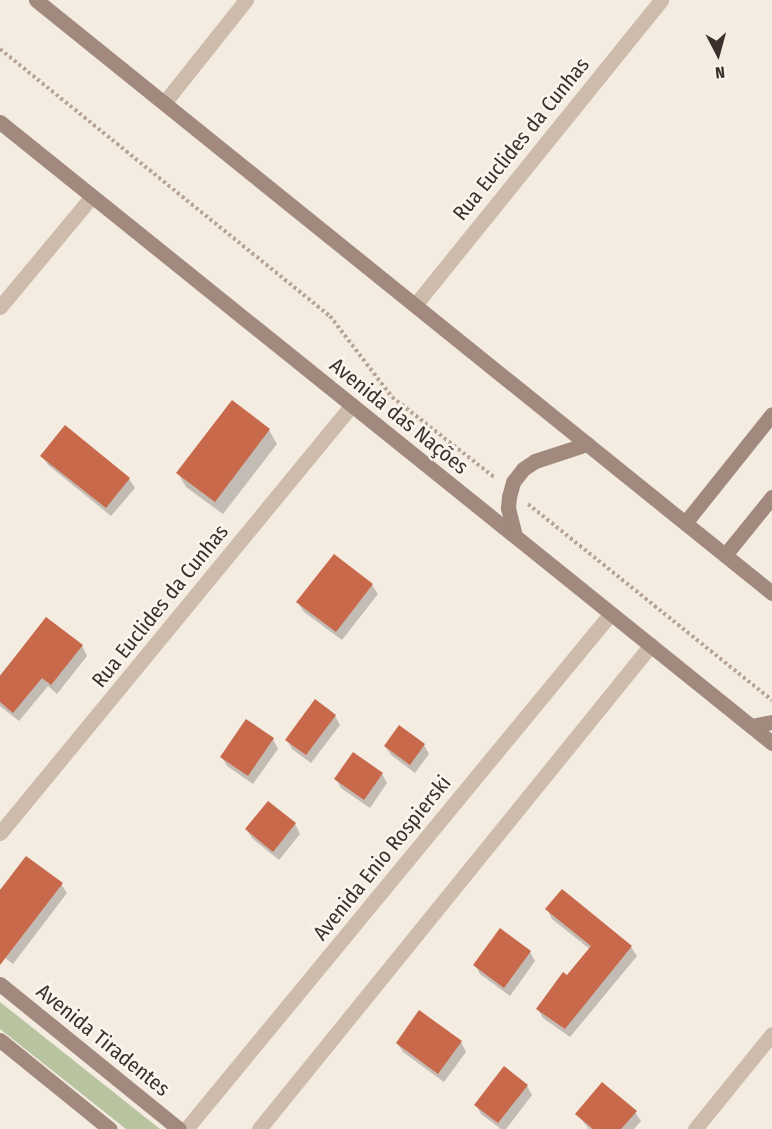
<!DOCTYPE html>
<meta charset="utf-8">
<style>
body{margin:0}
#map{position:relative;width:772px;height:1129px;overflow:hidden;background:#f4ebe1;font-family:"Fira Sans Condensed",sans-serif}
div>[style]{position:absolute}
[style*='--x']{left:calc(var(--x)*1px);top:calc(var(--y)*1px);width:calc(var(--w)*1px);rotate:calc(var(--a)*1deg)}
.green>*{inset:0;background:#b8c4a0}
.shadow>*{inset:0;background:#0003}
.building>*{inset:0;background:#c8694b}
.path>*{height:4px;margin-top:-2px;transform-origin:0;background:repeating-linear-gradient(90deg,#b9a596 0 3px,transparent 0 6px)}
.street>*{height:15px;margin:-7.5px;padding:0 7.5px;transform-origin:7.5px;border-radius:7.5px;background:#cdbbac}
.secondary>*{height:15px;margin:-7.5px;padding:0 7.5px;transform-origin:7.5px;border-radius:7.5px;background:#a18a7d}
span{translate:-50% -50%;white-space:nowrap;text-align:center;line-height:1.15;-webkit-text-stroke:5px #fbf5ee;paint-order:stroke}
.street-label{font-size:21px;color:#3b302b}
.north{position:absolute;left:688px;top:24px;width:60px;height:60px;-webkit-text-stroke:4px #fbf5ee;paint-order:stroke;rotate:174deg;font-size:16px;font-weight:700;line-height:24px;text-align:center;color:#3b302b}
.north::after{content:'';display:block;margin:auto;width:21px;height:27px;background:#3b302b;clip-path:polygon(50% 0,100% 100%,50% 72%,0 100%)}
</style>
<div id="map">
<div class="green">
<i style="clip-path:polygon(0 1002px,160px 1129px,126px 1129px,0 1029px)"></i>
</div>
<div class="shadow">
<i style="clip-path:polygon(232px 402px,269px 430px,277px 444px,223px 514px,186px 487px,178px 473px)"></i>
<i style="clip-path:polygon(65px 428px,129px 479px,135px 488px,111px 516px,48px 465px,42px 456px)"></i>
<i style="clip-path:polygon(372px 585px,378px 594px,342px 640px,304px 612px,298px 603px)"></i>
<i style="clip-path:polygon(46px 619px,82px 646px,87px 656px,57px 694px,48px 686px,19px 721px,0 706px,0 675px)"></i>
<i style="clip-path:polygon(335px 716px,340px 725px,311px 763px,292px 749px,287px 740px)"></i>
<i style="clip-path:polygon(273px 739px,278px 749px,253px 784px,227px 766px,222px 757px)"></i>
<i style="clip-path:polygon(424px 745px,429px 754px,415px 773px,391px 755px,385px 746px)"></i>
<i style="clip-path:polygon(382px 774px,387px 783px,370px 808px,341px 788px,336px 779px)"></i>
<i style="clip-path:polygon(268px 803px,295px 824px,300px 834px,279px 860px,252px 838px,246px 829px)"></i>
<i style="clip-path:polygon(61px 884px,67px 893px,13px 964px,0 954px,0 893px)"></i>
<i style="clip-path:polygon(547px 909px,631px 947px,637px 956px,570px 1037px,543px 1018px,538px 1009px,591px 950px,552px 919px)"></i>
<i style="clip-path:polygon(530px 952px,535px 961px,510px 996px,480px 974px,475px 965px)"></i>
<i style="clip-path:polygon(461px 1042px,466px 1052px,444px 1082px,403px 1052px,397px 1043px)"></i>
<i style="clip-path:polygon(527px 1086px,532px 1095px,506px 1129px,501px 1129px,481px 1114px,476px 1105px)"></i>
<i style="clip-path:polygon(635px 1112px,641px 1121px,634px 1129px,589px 1129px,577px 1114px)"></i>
</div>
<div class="building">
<i style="clip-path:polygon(232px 400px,270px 429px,215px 502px,176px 473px)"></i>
<i style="clip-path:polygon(65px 425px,130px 478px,106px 508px,40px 456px)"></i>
<i style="clip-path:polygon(334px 554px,373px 584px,336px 632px,296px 602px)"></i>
<i style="clip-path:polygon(46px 617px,83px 645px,51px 685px,42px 678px,13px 713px,0 702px,0 676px)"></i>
<i style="clip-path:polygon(315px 699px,336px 715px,306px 755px,285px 740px)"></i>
<i style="clip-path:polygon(246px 719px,274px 738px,248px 776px,220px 757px)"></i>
<i style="clip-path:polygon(399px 725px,425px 744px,410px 765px,384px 746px)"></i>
<i style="clip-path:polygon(353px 752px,383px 773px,364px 800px,334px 779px)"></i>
<i style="clip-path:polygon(268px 801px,296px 823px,273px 852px,245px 829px)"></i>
<i style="clip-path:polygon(26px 856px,63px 883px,0 965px,0 890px)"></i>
<i style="clip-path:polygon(562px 889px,632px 946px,565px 1029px,536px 1009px,563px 972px,567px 975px,591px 946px,545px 909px)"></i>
<i style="clip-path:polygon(500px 928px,531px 951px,504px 988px,473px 965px)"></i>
<i style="clip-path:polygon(419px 1010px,462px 1041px,438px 1074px,396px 1043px)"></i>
<i style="clip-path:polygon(504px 1066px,528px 1085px,498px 1123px,474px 1105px)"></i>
<i style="clip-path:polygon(602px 1082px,637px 1111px,621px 1129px,593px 1129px,575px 1114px)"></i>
</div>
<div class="path">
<i style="--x:0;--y:49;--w:424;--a:39"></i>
<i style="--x:330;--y:316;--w:102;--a:52.6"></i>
<i style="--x:392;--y:397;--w:130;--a:38.1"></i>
<i style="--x:528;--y:504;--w:313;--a:38.8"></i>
</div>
<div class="street">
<i style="--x:164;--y:103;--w:132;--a:-51.5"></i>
<i style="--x:415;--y:305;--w:392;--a:-51.1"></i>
<i style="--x:0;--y:307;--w:144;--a:-50.3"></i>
<i style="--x:0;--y:833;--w:554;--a:-50.57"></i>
<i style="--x:186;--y:1129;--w:668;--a:-50.52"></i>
<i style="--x:259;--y:1129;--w:623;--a:-51"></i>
<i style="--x:695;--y:1129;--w:122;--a:-51"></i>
</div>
<div class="secondary">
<i style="--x:36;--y:0;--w:945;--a:38.86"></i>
<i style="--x:0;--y:122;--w:991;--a:38.81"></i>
<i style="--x:685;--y:523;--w:139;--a:-51.4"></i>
<i style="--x:515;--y:536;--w:29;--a:-104"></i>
<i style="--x:508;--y:508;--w:11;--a:-85"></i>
<i style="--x:509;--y:497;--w:16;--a:-75"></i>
<i style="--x:513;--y:482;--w:16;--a:-52"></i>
<i style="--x:523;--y:469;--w:14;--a:-34"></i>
<i style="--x:535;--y:461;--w:55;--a:-18.1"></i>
<i style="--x:725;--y:555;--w:75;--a:-51"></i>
<i style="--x:751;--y:726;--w:21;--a:-11"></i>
<i style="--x:0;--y:984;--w:230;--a:39"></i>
<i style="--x:0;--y:1040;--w:141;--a:39"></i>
</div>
<div class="street-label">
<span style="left:521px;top:139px;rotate:-51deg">Rua Euclides da Cunhas</span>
<span style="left:399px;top:416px;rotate:39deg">Avenida das Nações</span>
<span style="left:160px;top:606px;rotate:-51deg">Rua Euclides da Cunhas</span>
<span style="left:382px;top:858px;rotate:-51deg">Avenida Enio Rospierski</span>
<span style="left:103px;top:1040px;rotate:39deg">Avenida Tiradentes</span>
</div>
<div class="north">N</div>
</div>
